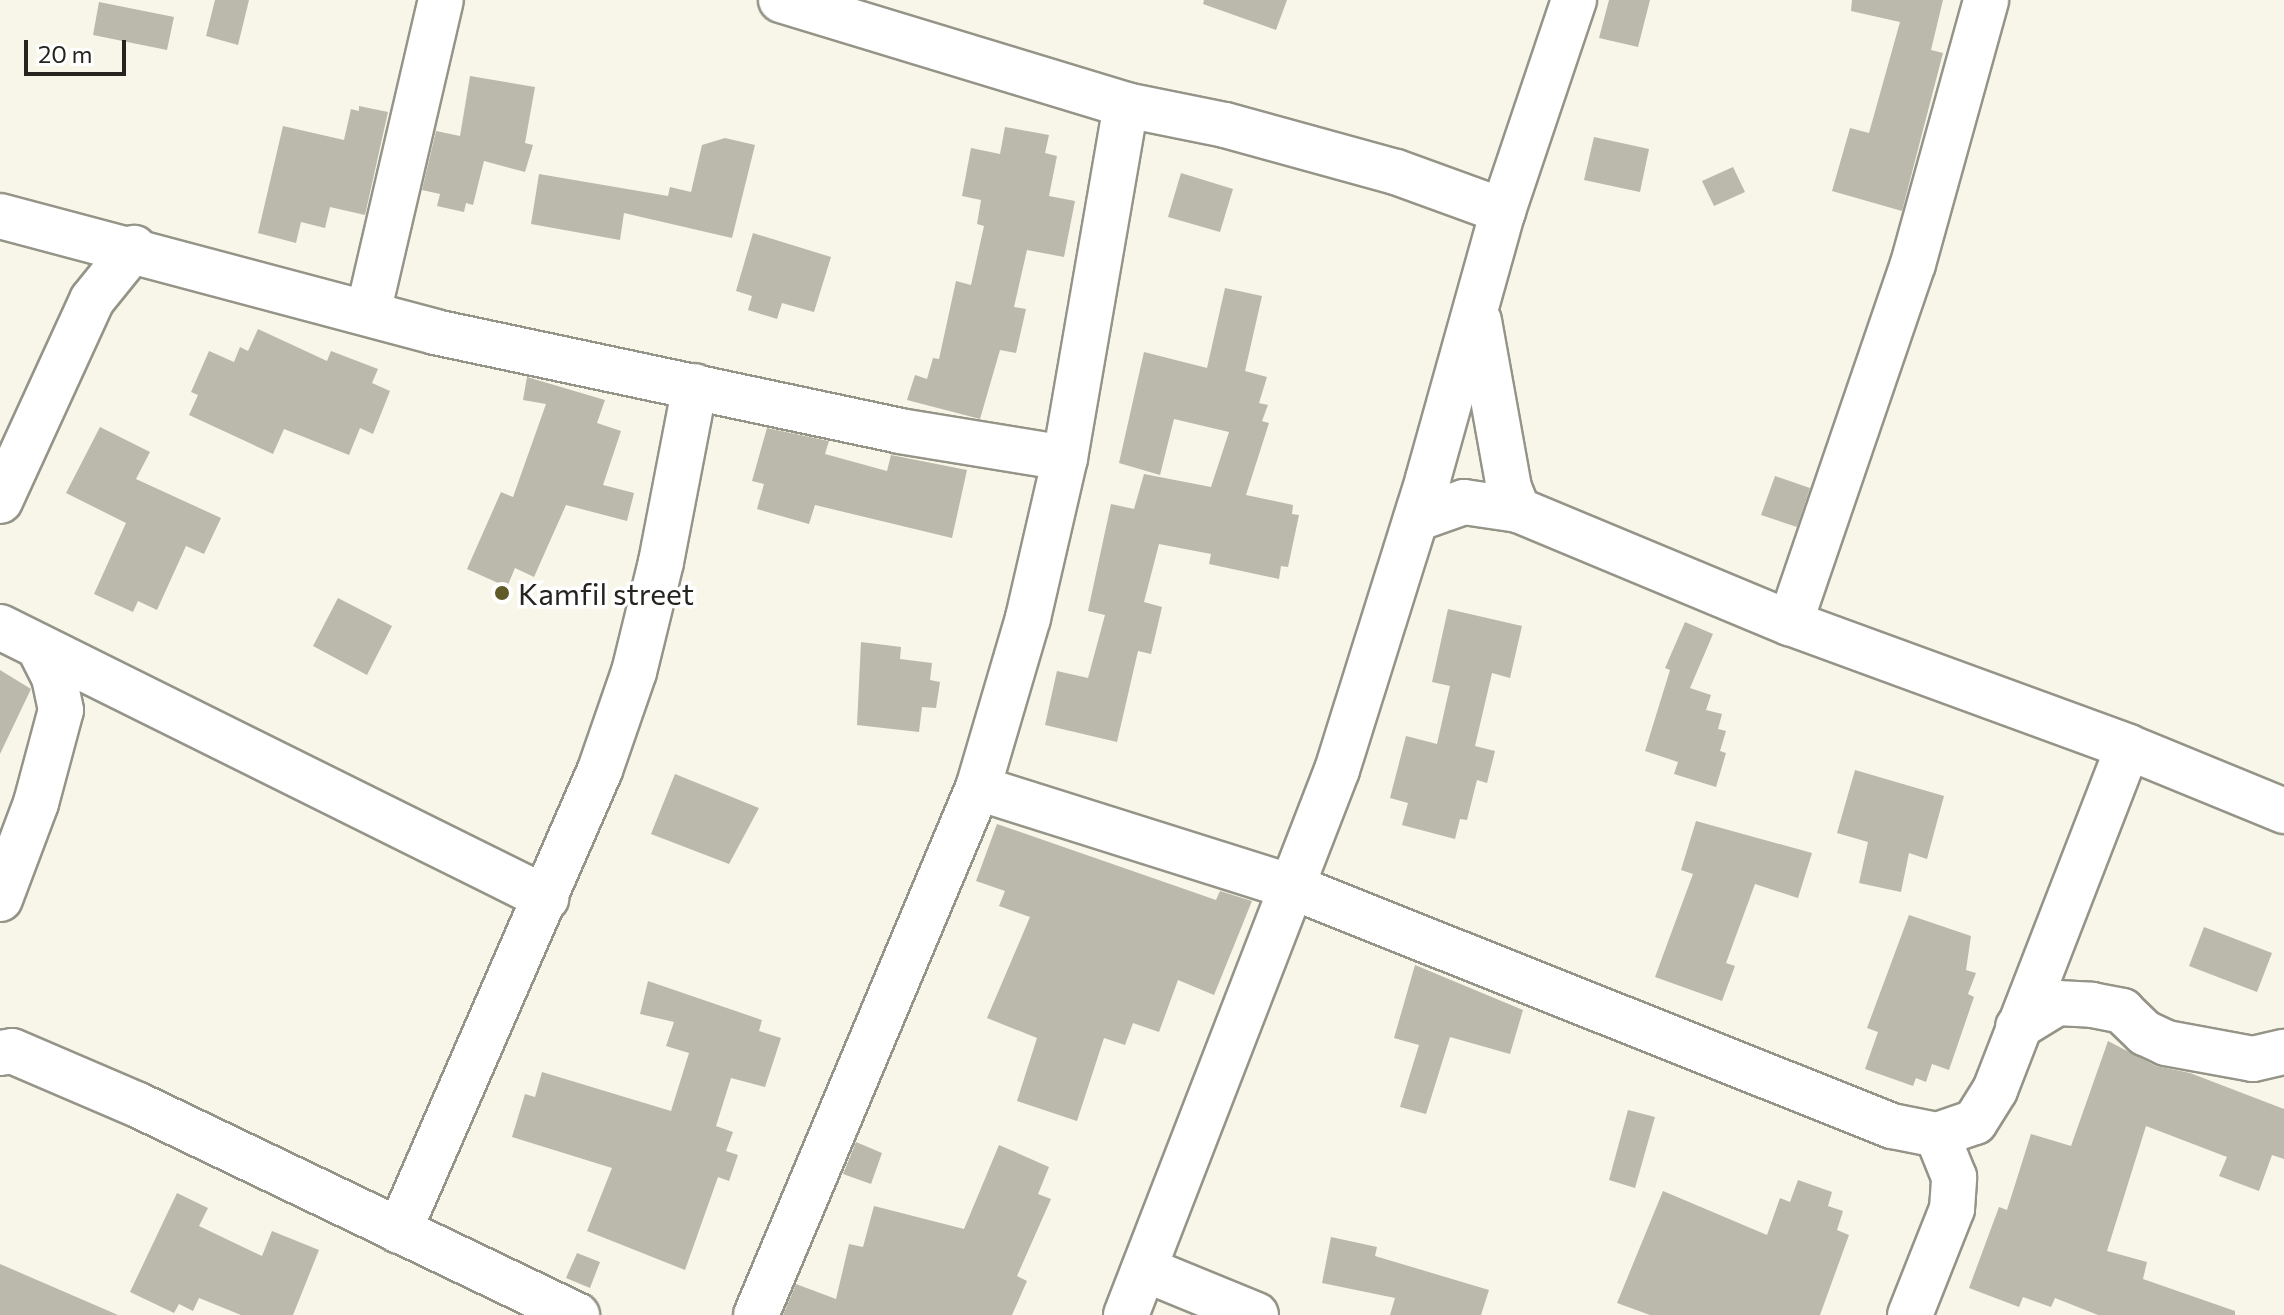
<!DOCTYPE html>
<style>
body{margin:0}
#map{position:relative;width:2284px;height:1315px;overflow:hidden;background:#f7f6e8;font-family:Commissioner,sans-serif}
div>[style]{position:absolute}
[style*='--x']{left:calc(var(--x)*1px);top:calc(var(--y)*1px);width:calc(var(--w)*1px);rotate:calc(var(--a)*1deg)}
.building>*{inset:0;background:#bab9ac}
.roads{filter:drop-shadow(2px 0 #959488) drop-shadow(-2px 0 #959488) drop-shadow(0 2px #959488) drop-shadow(0 -2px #959488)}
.minor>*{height:44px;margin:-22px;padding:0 22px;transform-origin:22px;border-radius:22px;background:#fff}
.dots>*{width:22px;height:22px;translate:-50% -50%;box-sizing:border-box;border:4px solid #fff;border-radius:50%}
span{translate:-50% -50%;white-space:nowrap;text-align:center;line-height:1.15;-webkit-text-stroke:7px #fff;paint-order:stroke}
.poi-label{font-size:30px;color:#25241f}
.left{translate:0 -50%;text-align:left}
.scale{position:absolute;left:24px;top:40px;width:102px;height:36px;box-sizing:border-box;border:4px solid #25241f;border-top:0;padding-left:10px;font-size:24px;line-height:28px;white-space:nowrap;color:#25241f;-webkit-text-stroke:6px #fff;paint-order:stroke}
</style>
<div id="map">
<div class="building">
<i style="clip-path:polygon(215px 0,249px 0,238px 45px,206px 36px)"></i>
<i style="clip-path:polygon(1204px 0,1287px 0,1276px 30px,1203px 4px)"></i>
<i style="clip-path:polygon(1609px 0,1650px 0,1638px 47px,1599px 38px)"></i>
<i style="clip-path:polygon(1852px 0,1943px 0,1931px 50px,1943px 53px,1902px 211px,1832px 191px,1850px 128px,1869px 133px,1900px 22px,1851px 11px)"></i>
<i style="clip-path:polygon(99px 2px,174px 17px,167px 50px,93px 35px)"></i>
<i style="clip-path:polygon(470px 76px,535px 87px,525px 143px,533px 145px,525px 172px,484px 161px,473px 205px,466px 203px,464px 212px,437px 206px,440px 194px,422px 190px,436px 131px,460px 136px)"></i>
<i style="clip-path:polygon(359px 106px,388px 112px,365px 215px,330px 207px,325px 228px,301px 222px,296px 243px,258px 233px,283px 126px,344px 140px,351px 109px,359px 111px)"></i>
<i style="clip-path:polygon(1005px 127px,1049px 135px,1045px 153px,1057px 156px,1049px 196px,1075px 201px,1064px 257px,1027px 250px,1014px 307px,1026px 309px,1016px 353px,1000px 350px,980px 419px,907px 400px,915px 375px,927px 379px,933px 358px,939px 359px,956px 281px,971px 285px,984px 226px,977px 224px,981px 200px,962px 196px,971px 148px,1000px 154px)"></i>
<i style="clip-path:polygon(1594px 137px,1649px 149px,1640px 192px,1584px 180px)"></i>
<i style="clip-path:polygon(725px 138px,755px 145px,732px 238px,624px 213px,620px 240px,531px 224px,539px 174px,668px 196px,670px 187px,691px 192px,702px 145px)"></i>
<i style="clip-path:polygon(1733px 167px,1745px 192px,1714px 206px,1702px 181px)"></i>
<i style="clip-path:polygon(1181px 173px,1233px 189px,1220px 232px,1168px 217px)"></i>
<i style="clip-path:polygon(753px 233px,831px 257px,814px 312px,782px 303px,777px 319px,748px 310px,752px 296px,736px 291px)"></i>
<i style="clip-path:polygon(1225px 288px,1262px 296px,1245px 371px,1267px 377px,1259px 403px,1268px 405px,1262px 421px,1269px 423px,1246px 495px,1293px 505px,1292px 514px,1299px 515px,1288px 567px,1281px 566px,1279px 579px,1209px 564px,1211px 554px,1159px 544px,1144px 602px,1162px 607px,1151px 654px,1138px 651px,1117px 742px,1045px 725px,1057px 671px,1088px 678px,1105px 615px,1088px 611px,1111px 504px,1134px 509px,1144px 474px,1211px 487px,1229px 432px,1174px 419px,1160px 475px,1119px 463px,1144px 352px,1207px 368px)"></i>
<i style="clip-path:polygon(258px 329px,327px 361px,331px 351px,378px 369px,372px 383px,390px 391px,373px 434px,360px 428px,349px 455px,284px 429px,273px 454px,189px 415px,198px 395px,191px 392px,209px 351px,234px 362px,240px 347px,248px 351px)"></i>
<i style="clip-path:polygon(527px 377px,605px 400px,597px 423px,621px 431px,603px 485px,634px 493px,627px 521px,566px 505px,534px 577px,515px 568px,507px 587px,467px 569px,501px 492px,513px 497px,546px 404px,523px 400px)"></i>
<i style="clip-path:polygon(100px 427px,150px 452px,136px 479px,221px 518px,204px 554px,186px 546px,157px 610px,138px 601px,133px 612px,94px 594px,126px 523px,66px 493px)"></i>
<i style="clip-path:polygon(767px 428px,829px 441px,825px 454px,887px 471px,891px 455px,967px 470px,952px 538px,815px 505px,809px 524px,757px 509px,764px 484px,752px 481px)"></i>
<i style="clip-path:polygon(1775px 476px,1810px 488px,1797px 527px,1761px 515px)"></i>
<i style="clip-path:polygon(338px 598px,392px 626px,367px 675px,313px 646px)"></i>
<i style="clip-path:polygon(1448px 609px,1522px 626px,1510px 678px,1492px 673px,1475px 746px,1495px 751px,1487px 783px,1477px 780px,1467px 820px,1460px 819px,1455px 839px,1402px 825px,1408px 803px,1390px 798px,1406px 736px,1437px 744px,1450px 686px,1432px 682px)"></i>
<i style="clip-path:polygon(1685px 622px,1713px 634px,1690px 688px,1711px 695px,1706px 710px,1722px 714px,1718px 729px,1726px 731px,1720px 751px,1726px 753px,1716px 787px,1674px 774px,1678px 762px,1645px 751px,1670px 670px,1665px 668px)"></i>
<i style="clip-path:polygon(861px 642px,901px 647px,900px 659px,932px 663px,930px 680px,940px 682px,936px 708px,922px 707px,919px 732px,857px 725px)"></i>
<i style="clip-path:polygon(0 670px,31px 689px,0 754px)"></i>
<i style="clip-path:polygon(1855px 770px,1944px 796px,1927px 859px,1909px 853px,1901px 892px,1859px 883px,1868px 842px,1837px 833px)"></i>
<i style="clip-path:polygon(675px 774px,759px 808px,729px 864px,651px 834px)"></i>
<i style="clip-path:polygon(1696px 821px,1812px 853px,1798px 898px,1755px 884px,1726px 963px,1735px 966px,1722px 1001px,1655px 977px,1693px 874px,1681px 870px)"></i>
<i style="clip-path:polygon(997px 824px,1216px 900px,1220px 891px,1252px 901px,1214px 995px,1178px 980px,1159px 1032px,1133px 1023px,1125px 1045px,1104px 1038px,1077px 1121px,1017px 1101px,1037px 1038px,987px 1018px,1030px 917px,999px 906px,1005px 891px,976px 881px)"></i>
<i style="clip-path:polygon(1909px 915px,1971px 936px,1966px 970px,1976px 973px,1968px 994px,1974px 997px,1949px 1070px,1932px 1064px,1926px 1082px,1916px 1078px,1913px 1086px,1865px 1069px,1878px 1032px,1867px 1028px)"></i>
<i style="clip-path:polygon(2204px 927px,2272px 953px,2257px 992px,2189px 966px)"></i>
<i style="clip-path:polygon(1415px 965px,1523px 1010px,1510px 1054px,1450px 1037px,1426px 1114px,1400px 1107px,1419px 1045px,1394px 1038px)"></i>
<i style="clip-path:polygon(648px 981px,762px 1020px,759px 1031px,781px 1038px,765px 1087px,731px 1078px,716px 1126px,733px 1132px,726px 1151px,738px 1155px,729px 1181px,718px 1177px,685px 1270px,587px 1231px,612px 1168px,512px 1137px,525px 1094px,535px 1097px,542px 1072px,671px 1111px,689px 1053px,666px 1046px,674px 1022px,640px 1014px)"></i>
<i style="clip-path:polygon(2108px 1041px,2156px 1066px,2190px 1073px,2284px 1109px,2284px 1159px,2272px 1155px,2259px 1191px,2219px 1176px,2227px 1157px,2146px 1126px,2107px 1251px,2147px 1262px,2143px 1279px,2235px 1311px,2235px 1315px,2098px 1315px,2055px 1298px,2051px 1307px,2023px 1297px,2019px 1307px,1969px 1288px,1999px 1207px,2007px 1210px,2031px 1134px,2071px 1146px)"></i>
<i style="clip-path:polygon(1628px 1110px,1655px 1117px,1635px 1188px,1609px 1180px)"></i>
<i style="clip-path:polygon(856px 1142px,882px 1153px,871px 1184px,843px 1174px)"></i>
<i style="clip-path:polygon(999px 1145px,1049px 1167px,1038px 1194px,1051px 1199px,1017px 1276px,1027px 1281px,1012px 1315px,783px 1315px,796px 1284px,836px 1299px,849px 1244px,863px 1247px,874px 1206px,964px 1229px)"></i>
<i style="clip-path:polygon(1798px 1180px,1832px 1192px,1828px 1206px,1843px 1211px,1837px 1230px,1849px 1235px,1820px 1315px,1650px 1315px,1617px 1303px,1663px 1191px,1767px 1235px,1780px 1198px,1790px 1202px)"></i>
<i style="clip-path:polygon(177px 1193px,208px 1208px,199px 1226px,262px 1256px,272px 1231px,319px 1250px,293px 1315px,241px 1315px,199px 1298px,193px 1311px,179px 1304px,174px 1313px,130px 1292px)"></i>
<i style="clip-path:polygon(1331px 1237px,1377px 1247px,1375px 1256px,1489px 1290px,1481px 1315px,1390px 1315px,1395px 1298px,1322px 1283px)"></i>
<i style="clip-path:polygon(577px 1253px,600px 1262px,590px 1288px,566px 1278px)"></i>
<i style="clip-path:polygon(0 1264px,118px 1315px,0 1315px)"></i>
</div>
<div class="roads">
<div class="minor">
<i style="--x:781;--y:0;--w:361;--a:16.9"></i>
<i style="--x:1126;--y:105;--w:101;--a:11.4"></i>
<i style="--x:1225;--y:125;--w:177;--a:15.4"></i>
<i style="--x:1396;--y:172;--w:114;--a:20"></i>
<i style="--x:0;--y:216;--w:450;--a:14.9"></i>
<i style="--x:435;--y:332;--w:475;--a:12"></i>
<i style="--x:900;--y:431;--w:167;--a:9.3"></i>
<i style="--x:368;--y:313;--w:321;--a:-76.9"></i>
<i style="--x:1479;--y:321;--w:170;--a:79.8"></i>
<i style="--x:1509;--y:488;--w:24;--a:68"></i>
<i style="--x:0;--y:501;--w:221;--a:-65.4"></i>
<i style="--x:92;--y:300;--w:67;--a:-51.1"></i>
<i style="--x:1416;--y:519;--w:51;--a:-19.5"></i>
<i style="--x:1464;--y:502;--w:55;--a:8.4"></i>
<i style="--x:1518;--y:510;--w:295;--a:22.6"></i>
<i style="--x:1790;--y:623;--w:360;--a:20.1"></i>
<i style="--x:2128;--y:747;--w:169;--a:22.3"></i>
<i style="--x:1790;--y:623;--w:379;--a:-71.1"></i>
<i style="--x:1913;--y:264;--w:274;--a:-74.5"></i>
<i style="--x:0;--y:627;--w:610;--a:26.4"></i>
<i style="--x:978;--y:788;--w:332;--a:17.5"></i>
<i style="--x:1295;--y:888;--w:643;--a:21.74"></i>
<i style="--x:1892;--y:1126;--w:46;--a:11.3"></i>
<i style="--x:1937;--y:1135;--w:40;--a:-18.9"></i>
<i style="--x:1975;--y:1122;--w:38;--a:-58"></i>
<i style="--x:1995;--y:1090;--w:368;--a:-68.8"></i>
<i style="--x:0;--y:899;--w:103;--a:-69.4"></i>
<i style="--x:36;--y:803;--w:96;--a:-75"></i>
<i style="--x:61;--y:710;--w:34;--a:-102"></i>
<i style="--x:54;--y:677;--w:33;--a:-117"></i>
<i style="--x:2018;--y:1027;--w:46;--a:-31.6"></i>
<i style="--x:2057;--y:1003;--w:35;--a:3"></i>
<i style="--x:2092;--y:1005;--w:31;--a:11"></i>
<i style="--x:2122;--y:1011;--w:32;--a:44"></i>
<i style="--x:2145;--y:1033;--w:23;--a:25"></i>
<i style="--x:2166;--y:1043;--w:88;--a:10.4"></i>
<i style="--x:2253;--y:1059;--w:32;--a:-13"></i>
<i style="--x:0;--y:1053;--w:12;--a:-9"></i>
<i style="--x:12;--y:1051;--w:137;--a:23.2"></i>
<i style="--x:138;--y:1105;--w:487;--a:25.6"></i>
<i style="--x:399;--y:1231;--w:503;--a:-66.44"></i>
<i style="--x:600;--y:770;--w:104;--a:-70.9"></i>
<i style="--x:634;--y:672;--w:113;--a:-76.2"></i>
<i style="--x:661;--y:562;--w:179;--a:-79.1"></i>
<i style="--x:1144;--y:1269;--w:121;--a:22.3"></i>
<i style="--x:756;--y:1315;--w:572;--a:-67.16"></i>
<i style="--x:978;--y:788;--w:177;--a:-73.6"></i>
<i style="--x:1028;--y:618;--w:164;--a:-77"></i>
<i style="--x:1065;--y:458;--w:358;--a:-80.2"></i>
<i style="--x:1126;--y:1315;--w:584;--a:-68.84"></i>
<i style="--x:1337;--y:770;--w:305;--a:-72.6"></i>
<i style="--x:1428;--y:479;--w:278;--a:-74.4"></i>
<i style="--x:1503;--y:211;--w:223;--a:-71.4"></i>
<i style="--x:1910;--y:1315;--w:114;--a:-68.4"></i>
<i style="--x:1952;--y:1209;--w:32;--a:-86"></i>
<i style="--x:1954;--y:1177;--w:45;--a:-112"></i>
</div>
</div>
<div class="dots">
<i style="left:502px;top:593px;background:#5f5a27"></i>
</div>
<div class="poi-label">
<span class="left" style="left:518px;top:593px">Kamfil street</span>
</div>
<div class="scale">20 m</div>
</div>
